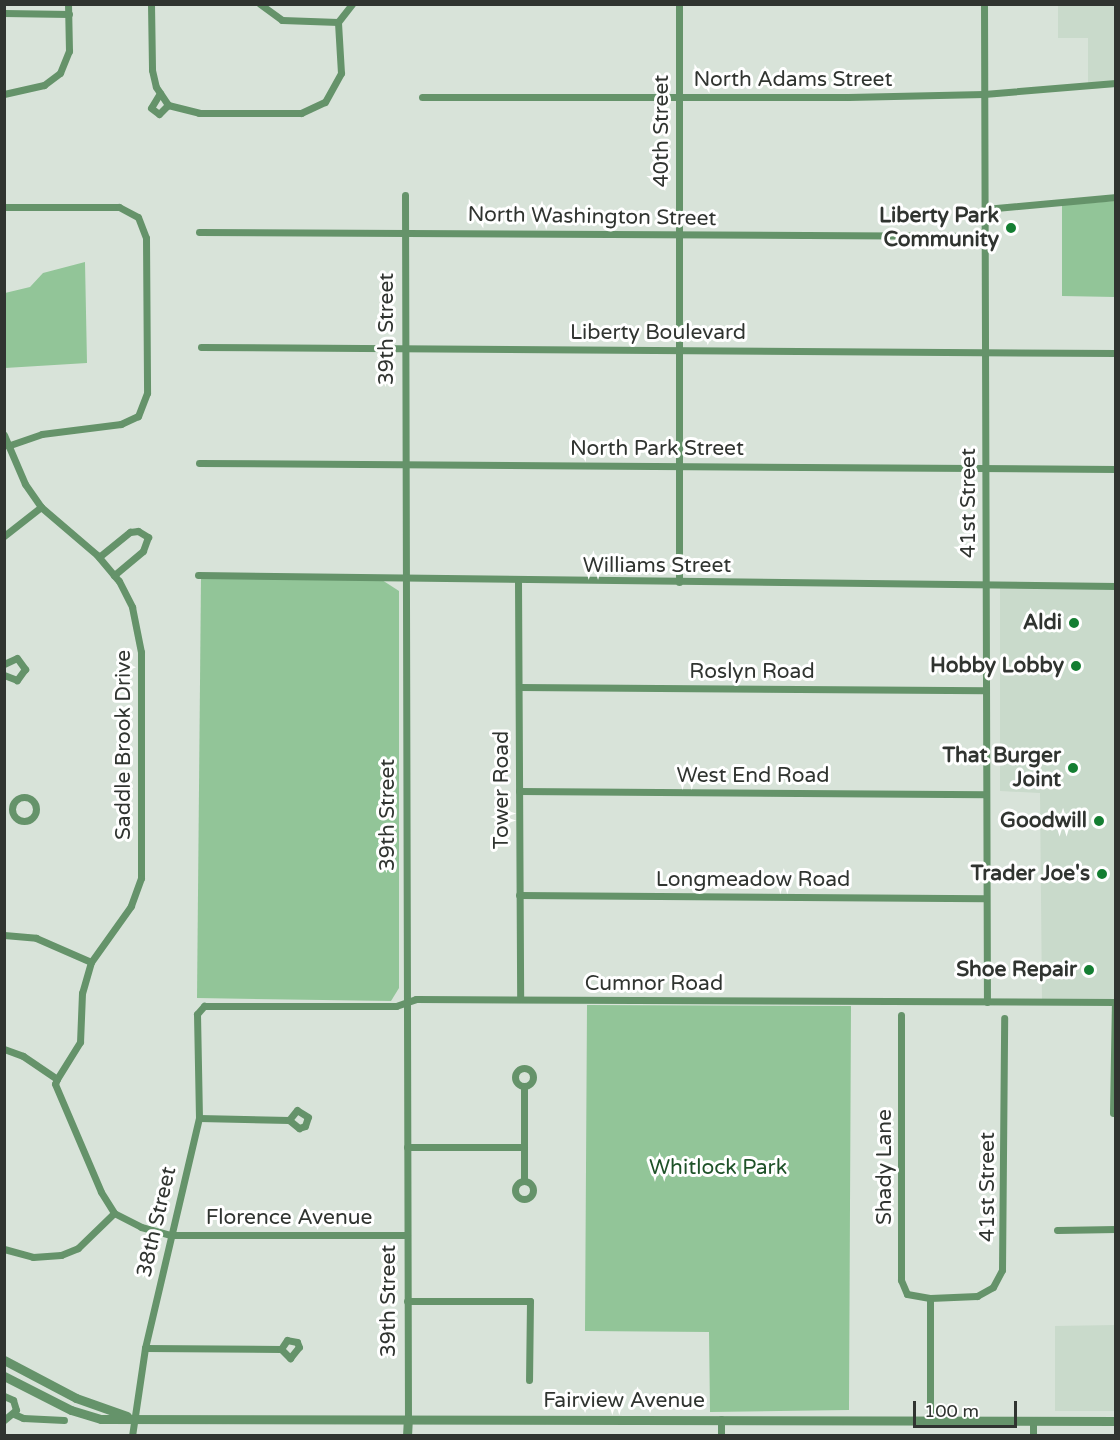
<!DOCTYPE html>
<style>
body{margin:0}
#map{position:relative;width:1120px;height:1440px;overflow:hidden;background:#d8e3d9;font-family:"Varela Round",sans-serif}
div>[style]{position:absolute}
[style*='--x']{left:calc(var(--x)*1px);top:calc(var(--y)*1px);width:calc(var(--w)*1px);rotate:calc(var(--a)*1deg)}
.built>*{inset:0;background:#c9dacb}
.green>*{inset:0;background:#92c598}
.minor>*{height:7px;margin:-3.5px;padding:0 3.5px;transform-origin:3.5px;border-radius:3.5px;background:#65936a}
.minor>.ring{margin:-3.5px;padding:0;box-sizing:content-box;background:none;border:7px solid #65936a;border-radius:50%}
.tertiary>*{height:9px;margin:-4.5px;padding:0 4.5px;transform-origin:4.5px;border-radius:4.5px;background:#65936a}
.dots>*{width:16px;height:16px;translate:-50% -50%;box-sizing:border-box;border:3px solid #fff;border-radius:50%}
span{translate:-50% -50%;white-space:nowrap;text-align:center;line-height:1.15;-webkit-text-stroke:6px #fff;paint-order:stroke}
.street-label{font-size:21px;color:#303430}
.poi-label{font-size:21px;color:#303430;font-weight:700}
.right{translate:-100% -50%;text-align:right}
.park-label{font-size:21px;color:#1e5228}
.frame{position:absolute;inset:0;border:6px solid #303430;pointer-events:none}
.scale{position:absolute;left:913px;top:1401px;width:104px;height:27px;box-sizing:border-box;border:3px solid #303430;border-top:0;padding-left:8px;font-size:18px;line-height:21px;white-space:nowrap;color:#303430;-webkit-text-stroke:4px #fff;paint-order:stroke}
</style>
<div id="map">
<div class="built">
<i style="clip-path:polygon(1058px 5px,1115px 5px,1115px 87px,1088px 89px,1088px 38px,1058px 38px)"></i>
<i style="clip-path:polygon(1000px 585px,1115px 586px,1115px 1002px,1042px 1002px,1040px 793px,1000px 791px)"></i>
<i style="clip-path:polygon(1115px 1325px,1115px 1411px,1055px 1411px,1055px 1326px)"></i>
</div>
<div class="green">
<i style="clip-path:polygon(1115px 201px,1115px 297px,1062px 296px,1062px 205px)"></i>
<i style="clip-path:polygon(85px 262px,87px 363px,5px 368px,5px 293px,30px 287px,43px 273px)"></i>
<i style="clip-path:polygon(201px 578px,382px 580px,399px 591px,399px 988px,391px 1001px,197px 998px)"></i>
<i style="clip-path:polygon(587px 1005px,851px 1006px,849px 1410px,710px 1412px,709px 1332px,585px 1331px)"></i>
</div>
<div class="minor">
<i style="--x:151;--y:4;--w:66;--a:89.1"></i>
<i style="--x:152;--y:70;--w:17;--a:77"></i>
<i style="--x:156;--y:87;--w:22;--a:56"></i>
<i style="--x:168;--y:105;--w:32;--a:14"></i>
<i style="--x:199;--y:113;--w:102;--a:0"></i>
<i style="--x:301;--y:113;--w:26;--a:-25"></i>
<i style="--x:325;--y:102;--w:33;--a:-61"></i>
<i style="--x:341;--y:73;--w:51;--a:-93.4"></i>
<i style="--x:338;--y:22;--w:23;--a:-52"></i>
<i style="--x:260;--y:4;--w:27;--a:36"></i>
<i style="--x:282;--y:20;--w:56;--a:2"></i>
<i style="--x:679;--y:4;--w:578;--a:90"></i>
<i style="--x:984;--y:4;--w:998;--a:89.83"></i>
<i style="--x:4;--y:13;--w:65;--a:0.9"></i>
<i style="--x:160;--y:93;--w:17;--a:121"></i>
<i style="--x:151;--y:108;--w:10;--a:37"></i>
<i style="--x:159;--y:114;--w:13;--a:-45"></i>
<i style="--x:4;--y:94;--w:41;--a:-12.7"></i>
<i style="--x:44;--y:85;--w:20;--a:-37"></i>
<i style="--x:60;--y:73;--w:24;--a:-68"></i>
<i style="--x:69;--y:51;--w:47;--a:-91.2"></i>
<i style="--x:422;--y:97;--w:426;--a:0"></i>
<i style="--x:848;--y:97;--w:136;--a:-1.3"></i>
<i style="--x:984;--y:94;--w:132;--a:-4.8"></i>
<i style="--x:405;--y:195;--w:1224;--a:89.86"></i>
<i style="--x:4;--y:207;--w:115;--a:0"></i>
<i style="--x:119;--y:207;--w:21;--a:28"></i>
<i style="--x:138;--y:217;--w:22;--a:69"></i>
<i style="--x:146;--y:238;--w:155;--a:89.6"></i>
<i style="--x:147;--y:393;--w:25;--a:111"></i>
<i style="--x:138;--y:416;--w:19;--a:155"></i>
<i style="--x:121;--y:424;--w:80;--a:172.8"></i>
<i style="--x:42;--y:434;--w:36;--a:161"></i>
<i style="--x:985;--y:209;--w:132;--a:-5.2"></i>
<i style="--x:199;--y:232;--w:786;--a:0.29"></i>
<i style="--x:201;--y:347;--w:915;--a:0.38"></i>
<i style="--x:4;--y:435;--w:53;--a:66.8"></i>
<i style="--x:25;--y:484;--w:28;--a:55"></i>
<i style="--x:41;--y:507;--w:74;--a:40.6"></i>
<i style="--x:97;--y:555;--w:34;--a:50"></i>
<i style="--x:119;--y:581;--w:29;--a:63"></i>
<i style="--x:132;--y:607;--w:46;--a:78.7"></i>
<i style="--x:141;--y:652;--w:226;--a:90"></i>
<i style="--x:141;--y:878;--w:30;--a:110"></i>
<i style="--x:131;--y:906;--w:69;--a:125.5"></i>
<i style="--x:91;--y:962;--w:32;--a:106"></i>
<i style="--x:82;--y:993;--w:49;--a:92.3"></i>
<i style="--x:80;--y:1042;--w:44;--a:121.9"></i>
<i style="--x:199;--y:463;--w:917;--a:0.37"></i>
<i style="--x:4;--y:536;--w:47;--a:-38.1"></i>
<i style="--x:99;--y:557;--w:40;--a:-39"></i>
<i style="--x:130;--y:532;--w:8;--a:-7"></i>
<i style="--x:138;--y:531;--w:12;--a:31"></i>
<i style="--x:148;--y:537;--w:15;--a:110"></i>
<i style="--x:143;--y:551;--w:38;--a:140"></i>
<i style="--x:198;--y:575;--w:918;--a:0.69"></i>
<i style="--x:518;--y:581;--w:418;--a:89.7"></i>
<i style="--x:4;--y:664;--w:14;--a:-25"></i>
<i style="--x:17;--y:658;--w:14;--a:54"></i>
<i style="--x:25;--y:669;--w:14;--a:126"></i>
<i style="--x:17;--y:680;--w:14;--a:-159"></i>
<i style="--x:519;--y:687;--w:467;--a:0.4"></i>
<i style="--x:519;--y:791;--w:467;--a:0.4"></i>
<i class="ring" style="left:12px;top:797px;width:17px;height:17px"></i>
<i style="--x:519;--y:895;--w:467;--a:0.4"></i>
<i style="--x:4;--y:935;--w:32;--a:5"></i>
<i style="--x:36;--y:938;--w:60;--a:23.6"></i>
<i style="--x:901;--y:1015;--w:265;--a:90"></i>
<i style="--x:901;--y:1280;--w:15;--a:67"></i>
<i style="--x:907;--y:1294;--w:23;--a:10"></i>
<i style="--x:930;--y:1298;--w:47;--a:-2.4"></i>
<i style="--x:977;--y:1296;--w:18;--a:-29"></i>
<i style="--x:993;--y:1287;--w:19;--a:-62"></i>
<i style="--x:1002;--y:1270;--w:252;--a:-89.5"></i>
<i style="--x:4;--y:1049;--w:20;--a:20"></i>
<i style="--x:23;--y:1056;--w:41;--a:34.1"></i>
<i class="ring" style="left:515px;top:1068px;width:11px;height:11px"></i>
<i style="--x:57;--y:1079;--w:5;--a:112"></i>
<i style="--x:55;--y:1084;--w:117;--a:66.9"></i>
<i style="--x:101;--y:1192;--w:25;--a:58"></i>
<i style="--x:114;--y:1213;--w:30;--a:27"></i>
<i style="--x:141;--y:1227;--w:31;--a:15"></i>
<i style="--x:171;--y:1235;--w:236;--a:0"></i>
<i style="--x:524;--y:1086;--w:94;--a:90"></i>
<i style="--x:1113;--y:1113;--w:111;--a:-89"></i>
<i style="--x:199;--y:1118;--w:90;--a:1.3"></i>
<i style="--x:289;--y:1120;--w:13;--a:39"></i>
<i style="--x:299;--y:1128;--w:6;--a:-18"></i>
<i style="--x:305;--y:1126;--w:9;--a:-72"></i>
<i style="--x:308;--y:1117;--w:13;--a:-148"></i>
<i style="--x:297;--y:1110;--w:13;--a:129"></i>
<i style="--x:407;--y:1147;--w:117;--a:0"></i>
<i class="ring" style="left:515px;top:1181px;width:11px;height:11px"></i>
<i style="--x:1057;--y:1230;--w:59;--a:-1"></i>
<i style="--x:4;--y:1249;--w:30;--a:15"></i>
<i style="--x:33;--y:1257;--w:28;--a:-4"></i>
<i style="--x:61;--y:1255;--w:18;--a:-22"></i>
<i style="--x:78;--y:1248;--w:50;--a:-44.2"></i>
<i style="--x:930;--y:1298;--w:123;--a:90"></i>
<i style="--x:407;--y:1301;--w:123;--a:0"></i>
<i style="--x:530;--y:1301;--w:79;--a:90.7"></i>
<i style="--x:145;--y:1348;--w:136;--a:0.4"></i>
<i style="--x:281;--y:1349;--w:13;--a:45"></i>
<i style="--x:290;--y:1358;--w:14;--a:-51"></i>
<i style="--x:299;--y:1347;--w:5;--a:-112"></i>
<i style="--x:297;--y:1342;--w:10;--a:-169"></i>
<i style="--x:287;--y:1340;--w:11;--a:124"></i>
<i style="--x:4;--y:1396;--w:10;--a:24"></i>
<i style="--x:13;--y:1400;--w:10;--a:73"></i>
<i style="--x:16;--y:1410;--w:16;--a:140"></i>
<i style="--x:14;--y:1414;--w:10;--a:24"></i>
<i style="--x:23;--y:1418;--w:41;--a:2.8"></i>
<i style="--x:132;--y:1436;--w:89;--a:-81.6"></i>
<i style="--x:145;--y:1348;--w:236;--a:-76.8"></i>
<i style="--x:199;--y:1118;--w:104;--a:-91.1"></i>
<i style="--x:197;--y:1014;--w:11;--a:-49"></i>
<i style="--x:204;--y:1006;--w:192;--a:0"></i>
<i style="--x:396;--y:1006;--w:21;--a:-19"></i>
<i style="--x:416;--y:999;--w:700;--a:0.25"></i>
<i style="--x:721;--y:1436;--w:17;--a:-90"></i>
<i style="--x:1033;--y:1436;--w:15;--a:-90"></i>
</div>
<div class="tertiary">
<i style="--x:4;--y:1360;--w:81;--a:27.8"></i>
<i style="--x:76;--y:1398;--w:54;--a:19.4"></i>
<i style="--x:4;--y:1376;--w:75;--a:26.9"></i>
<i style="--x:71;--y:1410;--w:31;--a:17"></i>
<i style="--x:101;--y:1419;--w:1015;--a:0.11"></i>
<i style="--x:407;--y:1436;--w:17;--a:-87"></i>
</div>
<div class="dots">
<i style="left:1011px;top:228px;background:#147e32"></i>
<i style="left:1074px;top:623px;background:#147e32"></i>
<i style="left:1076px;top:666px;background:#147e32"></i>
<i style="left:1073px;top:768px;background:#147e32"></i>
<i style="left:1099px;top:821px;background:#147e32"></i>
<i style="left:1102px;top:874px;background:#147e32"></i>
<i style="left:1089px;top:970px;background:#147e32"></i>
</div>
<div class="street-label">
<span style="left:793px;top:80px">North Adams Street</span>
<span style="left:662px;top:131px;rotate:-90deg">40th Street</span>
<span style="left:592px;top:217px;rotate:1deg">North Washington Street</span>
<span style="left:387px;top:329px;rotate:-90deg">39th Street</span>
<span style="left:658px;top:333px">Liberty Boulevard</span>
<span style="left:657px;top:449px">North Park Street</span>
<span style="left:969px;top:503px;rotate:-90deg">41st Street</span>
<span style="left:657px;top:566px">Williams Street</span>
<span style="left:752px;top:672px">Roslyn Road</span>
<span style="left:124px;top:745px;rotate:-90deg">Saddle Brook Drive</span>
<span style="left:753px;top:776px">West End Road</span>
<span style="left:502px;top:790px;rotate:-90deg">Tower Road</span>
<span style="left:388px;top:815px;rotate:-90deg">39th Street</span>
<span style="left:753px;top:880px">Longmeadow Road</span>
<span style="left:654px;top:984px">Cumnor Road</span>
<span style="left:885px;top:1167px;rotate:-90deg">Shady Lane</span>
<span style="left:988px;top:1187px;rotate:-90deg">41st Street</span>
<span style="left:289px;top:1218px">Florence Avenue</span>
<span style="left:157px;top:1222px;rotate:-77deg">38th Street</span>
<span style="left:389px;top:1301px;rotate:-90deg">39th Street</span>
<span style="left:624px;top:1401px">Fairview Avenue</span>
</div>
<div class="poi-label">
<span class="right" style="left:999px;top:228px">Liberty Park<br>Community</span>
<span class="right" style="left:1062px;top:623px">Aldi</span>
<span class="right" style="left:1064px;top:666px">Hobby Lobby</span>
<span class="right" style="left:1061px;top:768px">That Burger<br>Joint</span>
<span class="right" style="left:1087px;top:821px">Goodwill</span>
<span class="right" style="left:1090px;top:874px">Trader Joe's</span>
<span class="right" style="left:1077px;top:970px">Shoe Repair</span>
</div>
<div class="park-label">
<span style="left:718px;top:1168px">Whitlock Park</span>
</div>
<div class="frame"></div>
<div class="scale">100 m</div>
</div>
